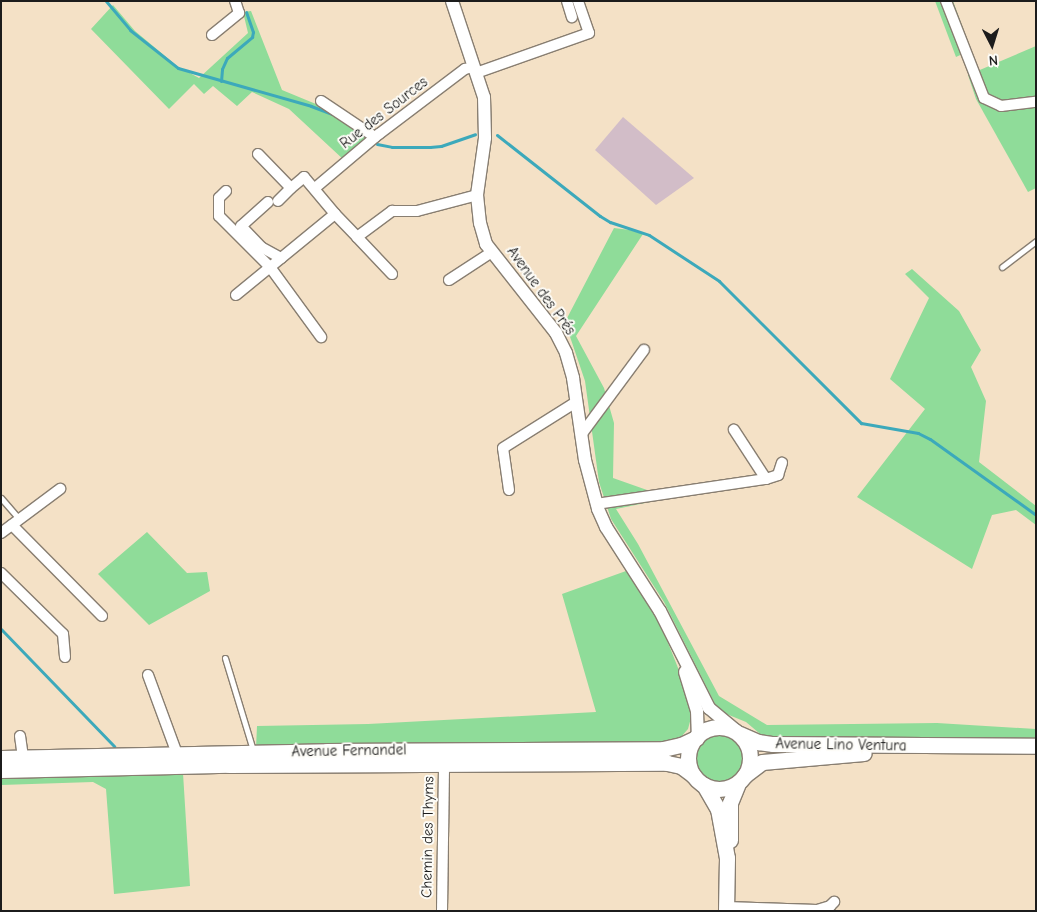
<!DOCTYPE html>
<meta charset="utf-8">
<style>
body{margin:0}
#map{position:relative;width:1037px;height:912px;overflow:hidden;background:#f4e1c6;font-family:"Comic Neue",sans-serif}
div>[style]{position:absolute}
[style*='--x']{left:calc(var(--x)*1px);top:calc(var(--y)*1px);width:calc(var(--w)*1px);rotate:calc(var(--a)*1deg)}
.industrial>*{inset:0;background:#d2bdc8}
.green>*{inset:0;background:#8fdc99}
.round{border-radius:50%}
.stream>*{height:3px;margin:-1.5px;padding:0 1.5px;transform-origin:1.5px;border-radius:1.5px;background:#3ca9bb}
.roads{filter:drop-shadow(1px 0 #887e71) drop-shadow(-1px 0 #887e71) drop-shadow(0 1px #887e71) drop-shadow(0 -1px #887e71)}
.service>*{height:5px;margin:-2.5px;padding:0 2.5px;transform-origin:2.5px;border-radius:2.5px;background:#fff}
.minor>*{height:10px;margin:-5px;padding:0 5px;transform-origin:5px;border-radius:5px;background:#fff}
.tertiary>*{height:12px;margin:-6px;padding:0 6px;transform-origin:6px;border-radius:6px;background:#fff}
.secondary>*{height:15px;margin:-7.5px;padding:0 7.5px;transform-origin:7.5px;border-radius:7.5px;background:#fff}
.secondary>.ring{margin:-7.5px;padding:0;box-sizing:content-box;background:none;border:15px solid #fff;border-radius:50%}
span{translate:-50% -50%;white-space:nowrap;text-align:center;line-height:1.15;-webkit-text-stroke:4px #fdfcf7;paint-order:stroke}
.street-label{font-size:15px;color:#1c1c1c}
.frame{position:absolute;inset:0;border:2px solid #1c1c1c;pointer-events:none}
.north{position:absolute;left:967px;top:20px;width:50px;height:50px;-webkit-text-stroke:4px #fdfcf7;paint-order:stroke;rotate:175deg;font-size:14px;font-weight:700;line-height:20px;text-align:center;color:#1c1c1c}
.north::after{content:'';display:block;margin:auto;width:18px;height:22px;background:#1c1c1c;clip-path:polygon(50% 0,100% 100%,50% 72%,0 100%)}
</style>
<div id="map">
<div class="industrial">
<i style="clip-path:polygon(623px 117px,694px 178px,656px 205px,595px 150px)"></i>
</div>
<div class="green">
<i style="clip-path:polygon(935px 1px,953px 1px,971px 50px,956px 57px)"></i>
<i style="clip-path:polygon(113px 5px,135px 31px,177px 66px,199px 78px,248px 33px,243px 12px,251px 11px,282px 90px,328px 109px,371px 137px,344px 160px,289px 109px,252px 92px,237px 106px,213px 86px,204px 94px,194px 84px,169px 109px,91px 29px)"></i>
<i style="clip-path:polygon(1036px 46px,1036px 188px,1028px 192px,976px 99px,968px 75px)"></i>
<i style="clip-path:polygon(614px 228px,630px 230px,643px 234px,576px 336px,604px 388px,614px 423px,613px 478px,647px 490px,650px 502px,616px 509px,638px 544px,719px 696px,767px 725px,937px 723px,1036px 729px,1036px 738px,779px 741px,766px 739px,746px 722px,724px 713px,715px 704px,664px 602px,611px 519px,599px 482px,585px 381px,565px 322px)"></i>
<i style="clip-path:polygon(912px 269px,959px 311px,981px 350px,971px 367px,986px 401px,979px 462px,1036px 506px,1036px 525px,1016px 510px,992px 515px,972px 569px,857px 497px,925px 409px,890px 379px,929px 298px,905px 274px)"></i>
<i style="clip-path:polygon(147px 532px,187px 573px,207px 572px,210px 591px,149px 625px,98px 574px)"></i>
<i style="clip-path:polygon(626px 571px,661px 625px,682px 678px,692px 714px,688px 729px,681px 737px,666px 742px,256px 748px,257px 726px,368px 724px,596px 712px,562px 594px)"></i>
<i class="round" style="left:696px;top:732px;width:50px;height:50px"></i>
<i style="clip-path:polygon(183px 773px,190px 886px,114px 894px,106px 789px,93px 782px,1px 785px,1px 779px)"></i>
</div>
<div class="stream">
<i style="--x:106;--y:1;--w:38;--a:50"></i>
<i style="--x:130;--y:30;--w:61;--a:38.4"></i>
<i style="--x:178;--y:68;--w:138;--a:15.9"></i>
<i style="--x:311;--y:106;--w:22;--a:21"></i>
<i style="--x:221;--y:81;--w:12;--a:-85"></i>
<i style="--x:222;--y:69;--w:12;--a:-66"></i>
<i style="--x:227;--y:58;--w:33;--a:-40"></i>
<i style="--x:252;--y:37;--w:5;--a:-79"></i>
<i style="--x:253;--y:32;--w:21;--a:-109"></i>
<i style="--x:497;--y:135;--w:131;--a:38.2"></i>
<i style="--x:600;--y:216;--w:12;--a:31"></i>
<i style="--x:610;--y:222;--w:41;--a:18.4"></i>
<i style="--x:649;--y:235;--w:84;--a:33.3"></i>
<i style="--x:719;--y:281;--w:201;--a:45"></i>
<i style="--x:861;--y:423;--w:58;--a:10"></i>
<i style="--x:918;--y:433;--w:13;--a:27"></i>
<i style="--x:930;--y:439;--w:130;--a:35.6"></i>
<i style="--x:377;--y:144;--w:15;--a:11"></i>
<i style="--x:392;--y:147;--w:38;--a:0"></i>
<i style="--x:430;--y:147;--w:11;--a:-5"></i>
<i style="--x:441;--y:146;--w:36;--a:-19"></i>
<i style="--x:1;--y:629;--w:163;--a:46"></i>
</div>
<div class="roads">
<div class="service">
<i style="--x:1002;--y:267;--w:43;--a:-37.4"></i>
<i style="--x:1;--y:498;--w:28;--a:49"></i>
<i style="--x:225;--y:658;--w:96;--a:73.1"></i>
</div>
<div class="minor">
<i style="--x:567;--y:1;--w:17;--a:73"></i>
<i style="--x:946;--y:1;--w:104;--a:68.6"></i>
<i style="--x:984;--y:98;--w:19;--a:25"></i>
<i style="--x:1001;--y:106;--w:35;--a:-7"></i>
<i style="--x:212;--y:35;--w:35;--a:-39"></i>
<i style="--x:239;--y:13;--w:13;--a:-108"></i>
<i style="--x:476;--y:73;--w:120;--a:-19.5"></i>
<i style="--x:589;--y:33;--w:34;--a:-109"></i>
<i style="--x:321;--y:101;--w:65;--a:33.7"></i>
<i style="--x:258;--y:154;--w:47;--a:45.9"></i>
<i style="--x:291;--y:188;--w:17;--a:-40"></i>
<i style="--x:304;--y:177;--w:48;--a:50"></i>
<i style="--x:315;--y:188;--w:84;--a:-40.2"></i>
<i style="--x:379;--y:134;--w:108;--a:-37.1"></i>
<i style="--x:465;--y:69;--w:9;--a:-13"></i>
<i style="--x:226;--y:191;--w:10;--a:135"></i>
<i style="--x:219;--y:198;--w:18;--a:90"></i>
<i style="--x:219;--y:216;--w:72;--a:45"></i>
<i style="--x:270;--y:267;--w:87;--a:53.9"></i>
<i style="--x:278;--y:201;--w:18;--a:-45"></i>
<i style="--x:268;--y:202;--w:36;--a:138"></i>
<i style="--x:241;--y:226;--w:29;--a:46"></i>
<i style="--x:261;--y:247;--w:23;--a:29"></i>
<i style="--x:357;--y:237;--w:51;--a:46.6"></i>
<i style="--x:449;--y:280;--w:51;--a:-33.1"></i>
<i style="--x:236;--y:295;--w:128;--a:-39.3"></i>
<i style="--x:335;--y:214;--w:32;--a:46"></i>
<i style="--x:357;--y:237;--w:44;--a:-36.6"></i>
<i style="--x:392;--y:211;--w:25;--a:0"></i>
<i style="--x:417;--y:211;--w:62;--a:-14.9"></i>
<i style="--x:581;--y:435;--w:106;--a:-53.5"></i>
<i style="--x:766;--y:479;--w:13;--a:-18"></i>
<i style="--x:778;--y:475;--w:13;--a:-72"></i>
<i style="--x:509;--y:490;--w:42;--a:-98.1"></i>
<i style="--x:503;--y:448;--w:86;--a:-32.2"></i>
<i style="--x:596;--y:504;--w:172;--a:-8.4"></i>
<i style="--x:766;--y:479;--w:59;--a:-123.1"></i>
<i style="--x:12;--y:525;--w:128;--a:45.3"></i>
<i style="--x:1;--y:533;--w:74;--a:-36.7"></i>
<i style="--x:1;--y:573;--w:87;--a:44.5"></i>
<i style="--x:63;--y:634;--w:23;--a:85"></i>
<i style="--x:148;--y:675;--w:84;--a:69.8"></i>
<i style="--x:20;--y:736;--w:22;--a:82"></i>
<i style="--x:726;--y:907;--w:91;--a:1.9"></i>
<i style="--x:817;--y:910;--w:14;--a:-17"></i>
<i style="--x:830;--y:906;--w:6;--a:-45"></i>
<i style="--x:442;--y:911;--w:147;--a:-89.2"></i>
</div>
<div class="tertiary">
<i style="--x:452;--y:1;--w:101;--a:71.6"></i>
<i style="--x:484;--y:97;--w:41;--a:88.6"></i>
<i style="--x:485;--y:138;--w:58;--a:98"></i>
<i style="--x:477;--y:195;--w:28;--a:84"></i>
<i style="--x:480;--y:223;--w:22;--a:74"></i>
<i style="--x:486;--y:244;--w:113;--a:51.8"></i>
<i style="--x:556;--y:333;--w:22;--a:63"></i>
<i style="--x:566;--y:353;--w:26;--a:74"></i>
<i style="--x:573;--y:378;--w:83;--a:81.7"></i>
<i style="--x:585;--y:460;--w:51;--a:75.1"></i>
<i style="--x:598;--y:509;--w:20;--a:66"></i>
<i style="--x:606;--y:527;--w:100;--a:57.3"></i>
<i style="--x:660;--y:611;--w:109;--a:63.2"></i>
<i style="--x:709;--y:708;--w:38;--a:40"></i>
<i style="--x:685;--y:672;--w:41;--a:72.9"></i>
<i style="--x:697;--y:711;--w:24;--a:88"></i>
</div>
<div class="secondary">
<i class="ring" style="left:688px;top:727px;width:47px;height:47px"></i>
<i style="--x:740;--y:734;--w:20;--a:24"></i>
<i style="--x:758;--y:742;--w:15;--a:8"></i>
<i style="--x:773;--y:744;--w:263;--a:0.4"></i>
<i style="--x:1;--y:758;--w:326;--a:-1.2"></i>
<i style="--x:327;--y:751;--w:336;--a:-0.3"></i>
<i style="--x:663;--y:749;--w:18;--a:-13"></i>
<i style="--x:681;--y:745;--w:17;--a:-25"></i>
<i style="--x:1;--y:770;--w:228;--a:-1.3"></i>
<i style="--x:229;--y:765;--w:438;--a:-0.3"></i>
<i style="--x:667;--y:763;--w:14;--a:12"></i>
<i style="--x:681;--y:766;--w:15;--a:37"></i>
<i style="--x:745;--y:775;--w:21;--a:-37"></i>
<i style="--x:762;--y:762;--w:102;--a:-5"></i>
<i style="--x:704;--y:785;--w:28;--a:60"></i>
<i style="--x:718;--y:809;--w:50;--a:79.6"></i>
<i style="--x:727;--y:858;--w:53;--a:91.1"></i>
<i style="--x:730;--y:840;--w:37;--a:-90"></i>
<i style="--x:730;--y:803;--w:22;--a:-68"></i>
</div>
</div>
<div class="street-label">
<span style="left:384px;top:113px;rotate:-38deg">Rue des Sources</span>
<span style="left:541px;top:291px;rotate:54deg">Avenue des Prés</span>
<span style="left:841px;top:745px;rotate:1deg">Avenue Lino Ventura</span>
<span style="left:349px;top:751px;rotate:-1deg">Avenue Fernandel</span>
<span style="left:428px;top:837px;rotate:-89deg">Chemin des Thyms</span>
</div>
<div class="frame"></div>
<div class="north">N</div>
</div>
